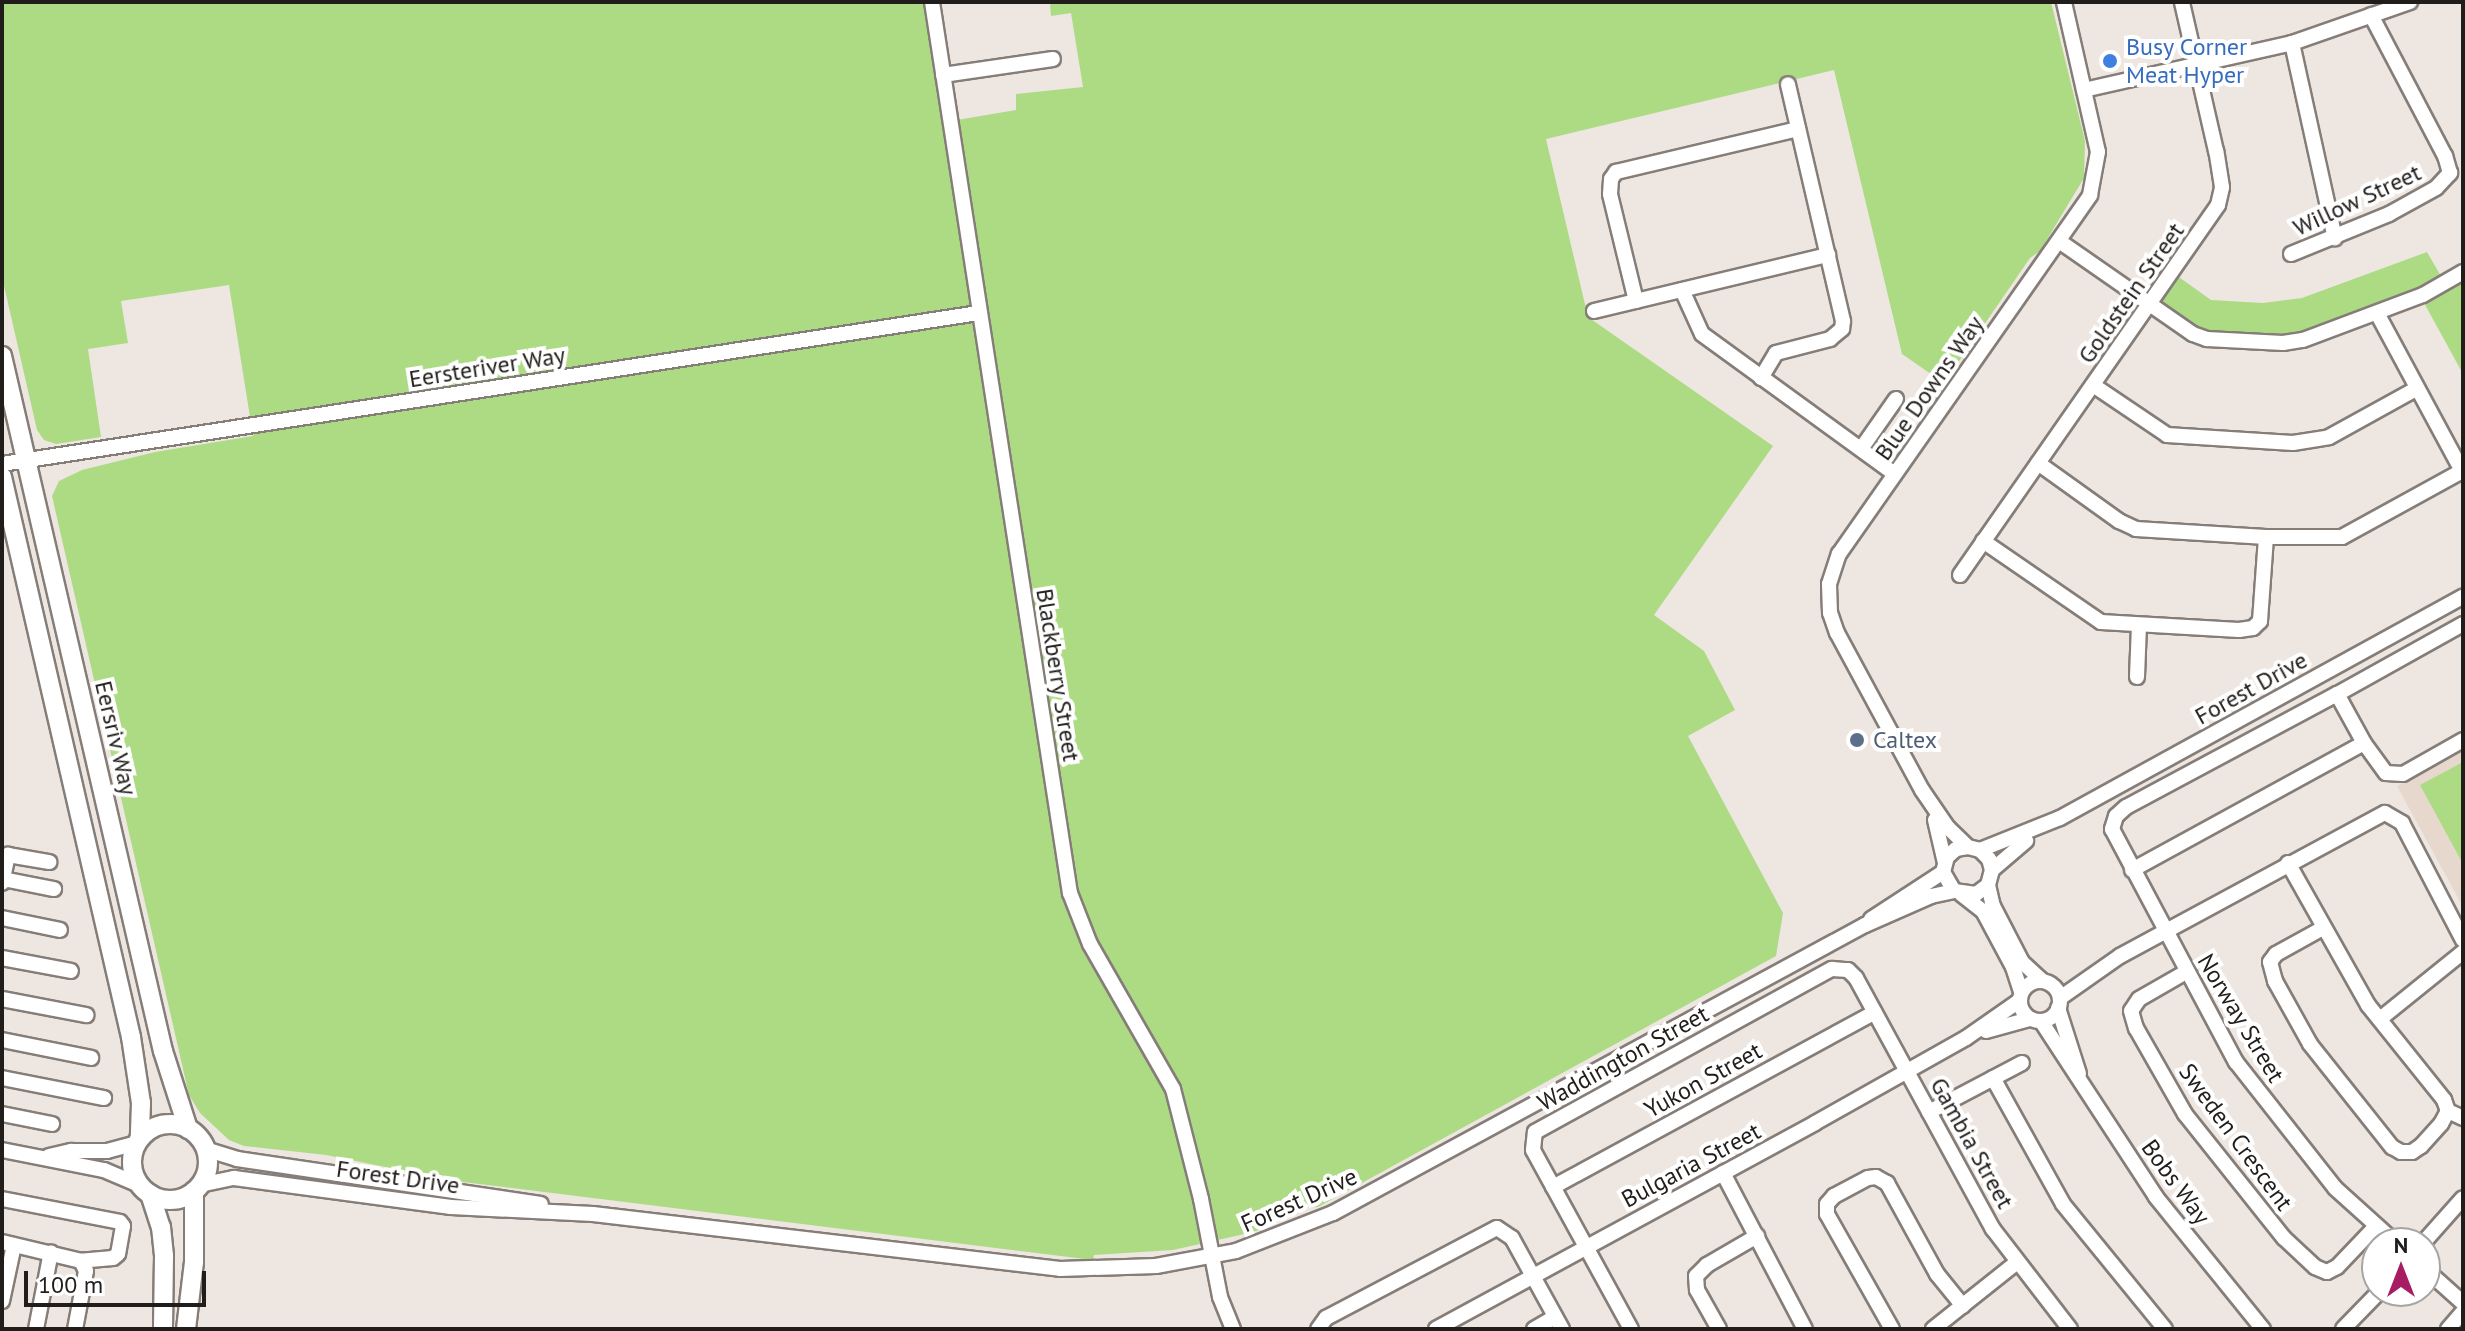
<!DOCTYPE html>
<style>
body{margin:0}
#map{position:relative;width:2465px;height:1331px;overflow:hidden;background:#eee6e0;font-family:"PT Sans",sans-serif}
div>[style]{position:absolute}
[style*='--x']{left:calc(var(--x)*1px);top:calc(var(--y)*1px);width:calc(var(--w)*1px);rotate:calc(var(--a)*1deg)}
.built>*{inset:0;background:#e7d8cd}
.green>*{inset:0;background:#addb84}
.roads{filter:drop-shadow(2px 0 #857d78) drop-shadow(-2px 0 #857d78) drop-shadow(0 2px #857d78) drop-shadow(0 -2px #857d78)}
.minor>*{height:14px;margin:-7px;padding:0 7px;transform-origin:7px;border-radius:7px;background:#fff}
.minor>.ring{margin:-7px;padding:0;box-sizing:content-box;background:none;border:14px solid #fff;border-radius:50%}
.major>*{height:18px;margin:-9px;padding:0 9px;transform-origin:9px;border-radius:9px;background:#fff}
.major>.ring{margin:-9px;padding:0;box-sizing:content-box;background:none;border:18px solid #fff;border-radius:50%}
.dots>*{width:22px;height:22px;translate:-50% -50%;box-sizing:border-box;border:4px solid #fff;border-radius:50%}
span{translate:-50% -50%;white-space:nowrap;text-align:center;line-height:1.15;-webkit-text-stroke:8px #fff;paint-order:stroke}
.shop-label{font-size:24px;color:#366cbe}
.left{translate:0 -50%;text-align:left}
.street-label{font-size:24px;color:#201d1b}
.service-label{font-size:24px;color:#4e5e75}
.frame{position:absolute;inset:0;border:4px solid #201d1b;pointer-events:none}
.north{position:absolute;left:2361px;top:1227px;width:80px;height:80px;box-sizing:border-box;background:#fff;border:2px solid #a6a5a4;border-radius:50%;rotate:0deg;font-size:22px;font-weight:700;line-height:32px;text-align:center;color:#201d1b}
.north::after{content:'';display:block;margin:auto;width:28px;height:36px;background:#a61d64;clip-path:polygon(50% 0,100% 100%,50% 72%,0 100%)}
.scale{position:absolute;left:24px;top:1271px;width:182px;height:36px;box-sizing:border-box;border:4px solid #201d1b;border-top:0;padding-left:10px;font-size:24px;line-height:28px;white-space:nowrap;color:#201d1b;-webkit-text-stroke:6px #fff;paint-order:stroke}
</style>
<div id="map">
<div class="built">
<i style="clip-path:polygon(2463px 750px,2463px 907px,2397px 786px)"></i>
</div>
<div class="green">
<i style="clip-path:polygon(2px 2px,934px 2px,951px 121px,1016px 110px,1016px 94px,1083px 87px,1071px 13px,1051px 16px,1050px 2px,2051px 2px,2085px 141px,2084px 178px,2040px 251px,2030px 258px,1944px 383px,1902px 354px,1834px 70px,1546px 139px,1588px 317px,1773px 446px,1654px 615px,1704px 651px,1735px 710px,1688px 736px,1783px 913px,1776px 956px,1318px 1207px,1301px 1208px,1280px 1216px,1263px 1229px,1240px 1235px,1173px 1250px,1094px 1255px,1093px 1260px,455px 1181px,326px 1155px,244px 1146px,229px 1140px,200px 1113px,189px 1095px,52px 496px,59px 481px,82px 470px,155px 452px,253px 436px,229px 285px,121px 301px,128px 343px,88px 349px,101px 437px,56px 444px,44px 440px,37px 430px,2px 277px)"></i>
<i style="clip-path:polygon(2427px 252px,2442px 278px,2416px 292px,2293px 337px,2217px 334px,2195px 329px,2168px 310px,2163px 301px,2165px 290px,2176px 275px,2211px 300px,2263px 303px,2302px 298px)"></i>
<i style="clip-path:polygon(2463px 279px,2463px 374px,2423px 301px)"></i>
<i style="clip-path:polygon(2463px 762px,2463px 864px,2420px 785px)"></i>
</div>
<div class="roads">
<div class="minor">
<i style="--x:932;--y:2;--w:902;--a:81.2"></i>
<i style="--x:1070;--y:893;--w:55;--a:68.6"></i>
<i style="--x:1090;--y:944;--w:167;--a:60.2"></i>
<i style="--x:1173;--y:1089;--w:114;--a:75.7"></i>
<i style="--x:1201;--y:1199;--w:100;--a:79"></i>
<i style="--x:1220;--y:1297;--w:35;--a:68"></i>
<i style="--x:2292;--y:43;--w:200;--a:77.6"></i>
<i style="--x:943;--y:75;--w:111;--a:-8.3"></i>
<i style="--x:2084;--y:90;--w:213;--a:-12.7"></i>
<i style="--x:2292;--y:43;--w:125;--a:-19.2"></i>
<i style="--x:2059;--y:241;--w:163;--a:34.8"></i>
<i style="--x:2193;--y:334;--w:15;--a:20"></i>
<i style="--x:2207;--y:339;--w:76;--a:3"></i>
<i style="--x:2283;--y:343;--w:20;--a:-9"></i>
<i style="--x:2303;--y:340;--w:128;--a:-20.6"></i>
<i style="--x:2423;--y:295;--w:46;--a:-29.9"></i>
<i style="--x:2291;--y:254;--w:106;--a:-22.2"></i>
<i style="--x:2389;--y:214;--w:54;--a:-29"></i>
<i style="--x:2436;--y:188;--w:21;--a:-47"></i>
<i style="--x:2450;--y:173;--w:18;--a:-106"></i>
<i style="--x:2445;--y:156;--w:159;--a:-117.7"></i>
<i style="--x:1682;--y:290;--w:48;--a:65.6"></i>
<i style="--x:1702;--y:334;--w:238;--a:36"></i>
<i style="--x:1636;--y:301;--w:110;--a:-103.7"></i>
<i style="--x:1610;--y:194;--w:15;--a:-86"></i>
<i style="--x:1611;--y:179;--w:9;--a:-54"></i>
<i style="--x:1616;--y:172;--w:187;--a:-13.3"></i>
<i style="--x:1594;--y:311;--w:241;--a:-13.5"></i>
<i style="--x:2377;--y:313;--w:182;--a:61.7"></i>
<i style="--x:1761;--y:378;--w:29;--a:-59"></i>
<i style="--x:1776;--y:353;--w:56;--a:-14.5"></i>
<i style="--x:1830;--y:339;--w:16;--a:-40"></i>
<i style="--x:1842;--y:329;--w:8;--a:-83"></i>
<i style="--x:1843;--y:321;--w:243;--a:-103.1"></i>
<i style="--x:2093;--y:385;--w:89;--a:34"></i>
<i style="--x:2167;--y:435;--w:126;--a:3.6"></i>
<i style="--x:2293;--y:443;--w:36;--a:-9"></i>
<i style="--x:2329;--y:437;--w:99;--a:-28.9"></i>
<i style="--x:1861;--y:449;--w:61;--a:-55"></i>
<i style="--x:2038;--y:463;--w:100;--a:35.6"></i>
<i style="--x:2119;--y:521;--w:19;--a:25"></i>
<i style="--x:2136;--y:529;--w:130;--a:3.5"></i>
<i style="--x:2266;--y:537;--w:76;--a:0"></i>
<i style="--x:2342;--y:537;--w:137;--a:-28.8"></i>
<i style="--x:2;--y:464;--w:988;--a:-8.79"></i>
<i style="--x:1983;--y:541;--w:143;--a:34.5"></i>
<i style="--x:2101;--y:622;--w:138;--a:3.3"></i>
<i style="--x:2239;--y:630;--w:14;--a:-8"></i>
<i style="--x:2253;--y:628;--w:10;--a:-45"></i>
<i style="--x:2260;--y:621;--w:84;--a:-85.9"></i>
<i style="--x:1960;--y:575;--w:451;--a:-55.1"></i>
<i style="--x:2218;--y:205;--w:18;--a:-77"></i>
<i style="--x:2222;--y:187;--w:36;--a:-99"></i>
<i style="--x:2216;--y:151;--w:153;--a:-102.9"></i>
<i style="--x:2463;--y:624;--w:144;--a:150.9"></i>
<i style="--x:2337;--y:694;--w:56;--a:61.1"></i>
<i style="--x:2364;--y:743;--w:37;--a:54"></i>
<i style="--x:2386;--y:773;--w:17;--a:3"></i>
<i style="--x:2403;--y:774;--w:69;--a:-29.5"></i>
<i style="--x:2137;--y:677;--w:51;--a:-87.8"></i>
<i style="--x:2337;--y:694;--w:239;--a:151.8"></i>
<i style="--x:2126;--y:807;--w:13;--a:138"></i>
<i style="--x:2116;--y:816;--w:14;--a:107"></i>
<i style="--x:2112;--y:829;--w:264;--a:62"></i>
<i style="--x:2236;--y:1062;--w:160;--a:51.8"></i>
<i style="--x:2335;--y:1188;--w:82;--a:42"></i>
<i style="--x:1935;--y:820;--w:44;--a:76.9"></i>
<i style="--x:1968;--y:847;--w:28;--a:-136"></i>
<i style="--x:1948;--y:828;--w:46;--a:-124.4"></i>
<i style="--x:1922;--y:790;--w:179;--a:-118.4"></i>
<i style="--x:1837;--y:633;--w:21;--a:-109"></i>
<i style="--x:1830;--y:613;--w:29;--a:-92"></i>
<i style="--x:1829;--y:584;--w:32;--a:-72"></i>
<i style="--x:1839;--y:554;--w:438;--a:-55"></i>
<i style="--x:2090;--y:195;--w:44;--a:-79.5"></i>
<i style="--x:2098;--y:152;--w:154;--a:-102.8"></i>
<i style="--x:1980;--y:850;--w:86;--a:-21.8"></i>
<i style="--x:2060;--y:818;--w:460;--a:-28.8"></i>
<i style="--x:2288;--y:863;--w:163;--a:60.6"></i>
<i style="--x:2368;--y:1005;--w:122;--a:51.3"></i>
<i style="--x:2444;--y:1100;--w:12;--a:70"></i>
<i style="--x:2448;--y:1111;--w:17;--a:25"></i>
<i style="--x:1992;--y:870;--w:45;--a:-40.5"></i>
<i style="--x:2132;--y:870;--w:264;--a:-28.7"></i>
<i style="--x:3;--y:879;--w:52;--a:11.1"></i>
<i style="--x:2;--y:883;--w:29;--a:-78"></i>
<i style="--x:8;--y:855;--w:42;--a:9.7"></i>
<i style="--x:1988;--y:885;--w:15;--a:143"></i>
<i style="--x:1976;--y:894;--w:22;--a:-172"></i>
<i style="--x:1954;--y:891;--w:22;--a:-120"></i>
<i style="--x:1943;--y:872;--w:16;--a:-75"></i>
<i style="--x:1947;--y:857;--w:12;--a:-42"></i>
<i style="--x:1956;--y:849;--w:12;--a:-9"></i>
<i style="--x:1968;--y:847;--w:12;--a:14"></i>
<i style="--x:1980;--y:850;--w:13;--a:45"></i>
<i style="--x:1989;--y:859;--w:11;--a:75"></i>
<i style="--x:1992;--y:870;--w:16;--a:105"></i>
<i style="--x:1988;--y:885;--w:22;--a:77"></i>
<i style="--x:1993;--y:906;--w:63;--a:62.6"></i>
<i style="--x:2022;--y:962;--w:26;--a:43"></i>
<i style="--x:1961;--y:894;--w:28;--a:38"></i>
<i style="--x:1983;--y:911;--w:64;--a:61.8"></i>
<i style="--x:2013;--y:967;--w:26;--a:72"></i>
<i style="--x:2;--y:918;--w:59;--a:11.7"></i>
<i style="--x:1871;--y:919;--w:86;--a:-33.1"></i>
<i style="--x:2323;--y:928;--w:54;--a:151"></i>
<i style="--x:2276;--y:954;--w:10;--a:127"></i>
<i style="--x:2270;--y:962;--w:20;--a:75"></i>
<i style="--x:2275;--y:981;--w:72;--a:60.9"></i>
<i style="--x:2310;--y:1044;--w:132;--a:51.5"></i>
<i style="--x:2392;--y:1147;--w:10;--a:29"></i>
<i style="--x:2401;--y:1152;--w:11;--a:0"></i>
<i style="--x:2412;--y:1152;--w:11;--a:-34"></i>
<i style="--x:2421;--y:1146;--w:30;--a:-48"></i>
<i style="--x:2441;--y:1124;--w:15;--a:-62"></i>
<i style="--x:2;--y:958;--w:70;--a:10.7"></i>
<i style="--x:2186;--y:972;--w:54;--a:150.1"></i>
<i style="--x:2139;--y:999;--w:14;--a:124"></i>
<i style="--x:2131;--y:1011;--w:18;--a:74"></i>
<i style="--x:2136;--y:1028;--w:99;--a:60.3"></i>
<i style="--x:2185;--y:1114;--w:159;--a:51.4"></i>
<i style="--x:2284;--y:1238;--w:42;--a:43.1"></i>
<i style="--x:2315;--y:1267;--w:13;--a:23"></i>
<i style="--x:2327;--y:1272;--w:11;--a:-27"></i>
<i style="--x:2337;--y:1267;--w:57;--a:-46.4"></i>
<i class="ring" style="left:2020px;top:981px;width:26px;height:26px"></i>
<i style="--x:2060;--y:998;--w:73;--a:-35"></i>
<i style="--x:2120;--y:956;--w:301;--a:-28.4"></i>
<i style="--x:2385;--y:813;--w:20;--a:30"></i>
<i style="--x:2402;--y:823;--w:132;--a:62.5"></i>
<i style="--x:2;--y:999;--w:86;--a:10.8"></i>
<i style="--x:2058;--y:1008;--w:69;--a:72.3"></i>
<i style="--x:2380;--y:1019;--w:107;--a:-38.9"></i>
<i style="--x:2041;--y:1021;--w:210;--a:56.8"></i>
<i style="--x:2156;--y:1197;--w:170;--a:51"></i>
<i style="--x:1986;--y:1031;--w:46;--a:-15.3"></i>
<i style="--x:2;--y:1040;--w:91;--a:11.4"></i>
<i style="--x:2;--y:1078;--w:104;--a:11.1"></i>
<i style="--x:1993;--y:1078;--w:144;--a:60.9"></i>
<i style="--x:2063;--y:1204;--w:161;--a:50.8"></i>
<i style="--x:1929;--y:1112;--w:105;--a:-27.8"></i>
<i style="--x:2;--y:1114;--w:51;--a:11.3"></i>
<i style="--x:205;--y:1149;--w:34;--a:17"></i>
<i style="--x:237;--y:1159;--w:307;--a:8.4"></i>
<i style="--x:2;--y:1150;--w:104;--a:11.1"></i>
<i style="--x:104;--y:1170;--w:39;--a:23"></i>
<i style="--x:49;--y:1156;--w:23;--a:-13"></i>
<i style="--x:71;--y:1151;--w:36;--a:0"></i>
<i style="--x:107;--y:1151;--w:31;--a:-15"></i>
<i style="--x:1723;--y:1173;--w:176;--a:62.3"></i>
<i style="--x:200;--y:1185;--w:35;--a:-12"></i>
<i style="--x:234;--y:1178;--w:219;--a:7.6"></i>
<i style="--x:451;--y:1207;--w:142;--a:2.8"></i>
<i style="--x:593;--y:1214;--w:470;--a:6.7"></i>
<i style="--x:1060;--y:1269;--w:96;--a:-1.8"></i>
<i style="--x:1156;--y:1266;--w:81;--a:-10.6"></i>
<i style="--x:1236;--y:1251;--w:104;--a:-21.4"></i>
<i style="--x:1333;--y:1213;--w:605;--a:-28.43"></i>
<i style="--x:1865;--y:925;--w:72;--a:-23.7"></i>
<i style="--x:1931;--y:896;--w:24;--a:-12"></i>
<i style="--x:1553;--y:1187;--w:366;--a:-28.5"></i>
<i style="--x:2;--y:1199;--w:120;--a:11"></i>
<i style="--x:120;--y:1222;--w:5;--a:53"></i>
<i style="--x:123;--y:1226;--w:28;--a:100"></i>
<i style="--x:118;--y:1254;--w:6;--a:141"></i>
<i style="--x:113;--y:1258;--w:32;--a:175"></i>
<i style="--x:2;--y:1242;--w:81;--a:13.5"></i>
<i style="--x:81;--y:1261;--w:11;--a:63"></i>
<i style="--x:86;--y:1271;--w:59;--a:100.7"></i>
<i style="--x:2423;--y:1243;--w:60;--a:-48.4"></i>
<i style="--x:2425;--y:1269;--w:51;--a:41.8"></i>
<i style="--x:2;--y:1301;--w:57;--a:-77.9"></i>
<i style="--x:36;--y:1329;--w:78;--a:-79"></i>
<i style="--x:1318;--y:1329;--w:14;--a:-54"></i>
<i style="--x:1326;--y:1318;--w:193;--a:-27.8"></i>
<i style="--x:1497;--y:1228;--w:18;--a:34"></i>
<i style="--x:1512;--y:1238;--w:104;--a:61.2"></i>
<i style="--x:1436;--y:1329;--w:431;--a:-28.5"></i>
<i style="--x:1815;--y:1123;--w:173;--a:-29.4"></i>
<i style="--x:1966;--y:1038;--w:65;--a:-34.9"></i>
<i style="--x:1534;--y:1329;--w:24;--a:-30"></i>
<i style="--x:1631;--y:1329;--w:204;--a:-118.7"></i>
<i style="--x:1533;--y:1150;--w:18;--a:-84"></i>
<i style="--x:1535;--y:1132;--w:339;--a:-28.8"></i>
<i style="--x:1832;--y:969;--w:16;--a:4"></i>
<i style="--x:1848;--y:970;--w:11;--a:45"></i>
<i style="--x:1856;--y:978;--w:286;--a:61.4"></i>
<i style="--x:1993;--y:1229;--w:126;--a:52.4"></i>
<i style="--x:1719;--y:1329;--w:45;--a:-119.4"></i>
<i style="--x:1697;--y:1290;--w:14;--a:-94"></i>
<i style="--x:1696;--y:1276;--w:16;--a:-45"></i>
<i style="--x:1707;--y:1265;--w:58;--a:-30.1"></i>
<i style="--x:1892;--y:1329;--w:132;--a:-119.5"></i>
<i style="--x:1827;--y:1214;--w:10;--a:-90"></i>
<i style="--x:1827;--y:1204;--w:11;--a:-49"></i>
<i style="--x:1834;--y:1196;--w:38;--a:-28"></i>
<i style="--x:1868;--y:1178;--w:8;--a:-7"></i>
<i style="--x:1876;--y:1177;--w:13;--a:29"></i>
<i style="--x:1887;--y:1183;--w:104;--a:61.2"></i>
<i style="--x:1937;--y:1274;--w:41;--a:50.9"></i>
<i style="--x:1933;--y:1329;--w:106;--a:-38.5"></i>
<i style="--x:2343;--y:1329;--w:53;--a:-45.8"></i>
<i style="--x:2448;--y:1329;--w:23;--a:-49"></i>
</div>
<div class="major">
<i style="--x:2;--y:356;--w:713;--a:76.96"></i>
<i style="--x:163;--y:1051;--w:82;--a:72.2"></i>
<i style="--x:2;--y:477;--w:575;--a:77.03"></i>
<i style="--x:131;--y:1037;--w:67;--a:81.4"></i>
<i style="--x:141;--y:1103;--w:35;--a:92"></i>
<i class="ring" style="left:132px;top:1124px;width:58px;height:58px"></i>
<i style="--x:150;--y:1194;--w:35;--a:72"></i>
<i style="--x:161;--y:1227;--w:29;--a:84"></i>
<i style="--x:164;--y:1256;--w:73;--a:90.8"></i>
<i style="--x:186;--y:1329;--w:67;--a:-83.2"></i>
<i style="--x:194;--y:1262;--w:71;--a:-90"></i>
</div>
</div>
<div class="dots">
<i style="left:2110px;top:61px;background:#3f7fe0"></i>
<i style="left:1857px;top:740px;background:#5c6f8a"></i>
</div>
<div class="shop-label">
<span class="left" style="left:2126px;top:61px">Busy Corner<br>Meat Hyper</span>
</div>
<div class="street-label">
<span style="left:2357px;top:200px;rotate:-25deg">Willow Street</span>
<span style="left:2131px;top:293px;rotate:-55deg">Goldstein Street</span>
<span style="left:487px;top:367px;rotate:-9deg">Eersteriver Way</span>
<span style="left:1929px;top:388px;rotate:-55deg">Blue Downs Way</span>
<span style="left:1058px;top:675px;rotate:81deg">Blackberry Street</span>
<span style="left:2251px;top:688px;rotate:-29deg">Forest Drive</span>
<span style="left:116px;top:738px;rotate:77deg">Eersriv Way</span>
<span style="left:2241px;top:1018px;rotate:59deg">Norway Street</span>
<span style="left:1623px;top:1058px;rotate:-29deg">Waddington Street</span>
<span style="left:1703px;top:1080px;rotate:-29deg">Yukon Street</span>
<span style="left:2236px;top:1137px;rotate:54deg">Sweden Crescent</span>
<span style="left:1972px;top:1143px;rotate:61deg">Gambia Street</span>
<span style="left:1691px;top:1165px;rotate:-28deg">Bulgaria Street</span>
<span style="left:398px;top:1177px;rotate:8deg">Forest Drive</span>
<span style="left:2176px;top:1182px;rotate:54deg">Bobs Way</span>
<span style="left:1299px;top:1200px;rotate:-24deg">Forest Drive</span>
</div>
<div class="service-label">
<span class="left" style="left:1873px;top:740px">Caltex</span>
</div>
<div class="frame"></div>
<div class="north">N</div>
<div class="scale">100 m</div>
</div>
